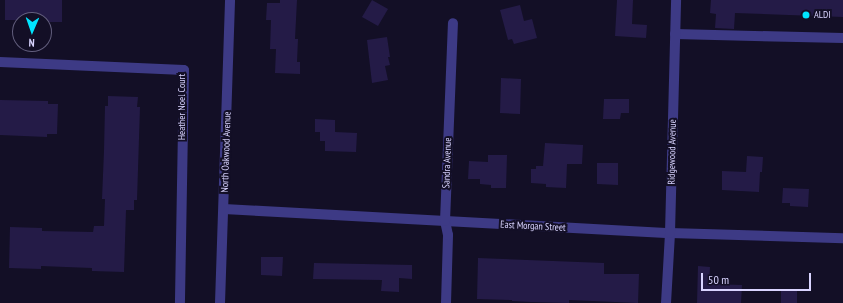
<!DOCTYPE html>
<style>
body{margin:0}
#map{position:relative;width:843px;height:303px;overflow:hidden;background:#130f26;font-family:"PT Sans Narrow",sans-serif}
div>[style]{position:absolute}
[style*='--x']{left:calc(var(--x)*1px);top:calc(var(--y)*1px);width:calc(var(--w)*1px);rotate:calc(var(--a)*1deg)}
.building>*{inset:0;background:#241b47}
.minor>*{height:10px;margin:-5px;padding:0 5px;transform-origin:5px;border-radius:5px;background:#3d3a85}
.dots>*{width:11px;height:11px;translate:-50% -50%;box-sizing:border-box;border:2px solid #130f26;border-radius:50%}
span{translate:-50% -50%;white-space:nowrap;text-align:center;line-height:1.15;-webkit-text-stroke:4px #130f26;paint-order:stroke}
.poi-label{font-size:10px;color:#d9d4ff}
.left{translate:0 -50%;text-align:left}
.street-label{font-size:10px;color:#d9d4ff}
.north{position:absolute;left:12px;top:12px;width:40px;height:40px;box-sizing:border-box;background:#130f26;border:1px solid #625e7d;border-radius:50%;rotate:182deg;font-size:11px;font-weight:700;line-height:16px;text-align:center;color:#d9d4ff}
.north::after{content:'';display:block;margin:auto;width:14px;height:18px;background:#00e5ff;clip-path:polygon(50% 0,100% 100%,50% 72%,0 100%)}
.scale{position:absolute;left:701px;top:273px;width:110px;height:18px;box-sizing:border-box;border:2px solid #d9d4ff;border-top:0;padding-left:5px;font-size:12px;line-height:14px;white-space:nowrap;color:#d9d4ff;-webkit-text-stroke:3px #130f26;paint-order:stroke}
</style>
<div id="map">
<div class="building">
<i style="clip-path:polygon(5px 0,62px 0,62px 22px,44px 22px,44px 20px,5px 20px)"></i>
<i style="clip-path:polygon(280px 0,297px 0,295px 39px,298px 39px,297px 62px,300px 62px,300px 74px,275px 73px,276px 49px,270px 49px,271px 20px,266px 20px,267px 3px,280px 3px)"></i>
<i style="clip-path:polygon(372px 0,388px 9px,378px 26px,362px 17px)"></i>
<i style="clip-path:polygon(617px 0,633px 0,632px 24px,647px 25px,646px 38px,615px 36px)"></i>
<i style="clip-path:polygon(711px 0,843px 0,843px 17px,735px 13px,734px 29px,715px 28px,716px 14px,710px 13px)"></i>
<i style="clip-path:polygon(520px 5px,524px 21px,532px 19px,537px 38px,514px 44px,512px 39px,508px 40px,500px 10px)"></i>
<i style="clip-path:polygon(387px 37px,390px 57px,388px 57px,390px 65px,385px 66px,388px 80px,372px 83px,367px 40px)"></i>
<i style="clip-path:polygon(501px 78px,521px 79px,520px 114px,500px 113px)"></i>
<i style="clip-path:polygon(108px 96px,138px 97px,137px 107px,140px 107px,137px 200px,134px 200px,134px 210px,126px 210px,124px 272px,92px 271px,92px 268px,66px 267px,41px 266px,41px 269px,9px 268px,10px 227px,42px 228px,42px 231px,93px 232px,94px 226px,104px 226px,105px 199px,102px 199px,104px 151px,105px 106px,108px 106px)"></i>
<i style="clip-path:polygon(604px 99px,629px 99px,629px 113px,621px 113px,620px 119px,603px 119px)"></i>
<i style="clip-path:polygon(0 100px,48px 101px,48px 104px,58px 104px,57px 134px,47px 134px,47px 137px,0 135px)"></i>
<i style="clip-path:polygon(315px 119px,335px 120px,335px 132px,357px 133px,356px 152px,325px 151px,325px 141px,320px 141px,320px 132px,315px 132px)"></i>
<i style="clip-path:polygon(545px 143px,583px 145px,582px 164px,567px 164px,566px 188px,546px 187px,546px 184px,531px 183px,531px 169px,536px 169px,536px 166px,543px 166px)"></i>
<i style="clip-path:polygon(488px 155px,507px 155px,506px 188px,491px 188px,491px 185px,480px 184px,480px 179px,468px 179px,469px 161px,488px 162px)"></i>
<i style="clip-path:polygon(747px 156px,763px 157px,762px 172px,760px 172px,759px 192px,722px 190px,722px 171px,746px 172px)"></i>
<i style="clip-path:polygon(597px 163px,618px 163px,618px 185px,597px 184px)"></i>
<i style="clip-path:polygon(783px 188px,809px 189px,808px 207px,790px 206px,790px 203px,782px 203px)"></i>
<i style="clip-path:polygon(261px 257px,283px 257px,282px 276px,261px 275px)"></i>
<i style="clip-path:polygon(478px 258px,604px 263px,604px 274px,639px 274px,638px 303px,569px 300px,569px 303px,531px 302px,512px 301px,512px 300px,477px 299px)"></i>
<i style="clip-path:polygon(314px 263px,412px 265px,412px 279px,399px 278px,399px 292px,381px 291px,382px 280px,313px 279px)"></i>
<i style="clip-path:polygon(698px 266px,710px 267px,709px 284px,742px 285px,741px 303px,697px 303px)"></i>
<i style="clip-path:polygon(781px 290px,797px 290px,797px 303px,781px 303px)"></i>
</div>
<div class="minor">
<i style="--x:675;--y:34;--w:168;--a:1.4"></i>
<i style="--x:0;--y:62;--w:184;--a:2.5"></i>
<i style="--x:184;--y:70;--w:233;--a:91"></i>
<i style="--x:224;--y:209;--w:447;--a:3.1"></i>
<i style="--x:670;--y:233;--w:173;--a:1.7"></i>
<i style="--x:220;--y:303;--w:303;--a:-88.1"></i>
<i style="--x:446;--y:303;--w:68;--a:-88.3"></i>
<i style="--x:448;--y:235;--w:14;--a:-102"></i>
<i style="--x:445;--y:221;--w:198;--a:-87.7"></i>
<i style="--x:666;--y:303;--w:70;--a:-86.7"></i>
<i style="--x:670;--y:233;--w:233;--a:-88.5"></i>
</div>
<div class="dots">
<i style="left:806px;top:15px;background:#00e5ff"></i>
</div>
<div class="poi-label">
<span class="left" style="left:814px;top:15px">ALDI</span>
</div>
<div class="street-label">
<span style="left:182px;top:107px;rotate:-90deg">Heather Noel Court</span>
<span style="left:226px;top:152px;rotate:-88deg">North Oakwood Avenue</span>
<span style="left:672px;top:152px;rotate:-89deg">Ridgewood Avenue</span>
<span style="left:447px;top:163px;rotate:-88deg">Sandra Avenue</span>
<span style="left:533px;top:226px;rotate:3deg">East Morgan Street</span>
</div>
<div class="north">N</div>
<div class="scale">50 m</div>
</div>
